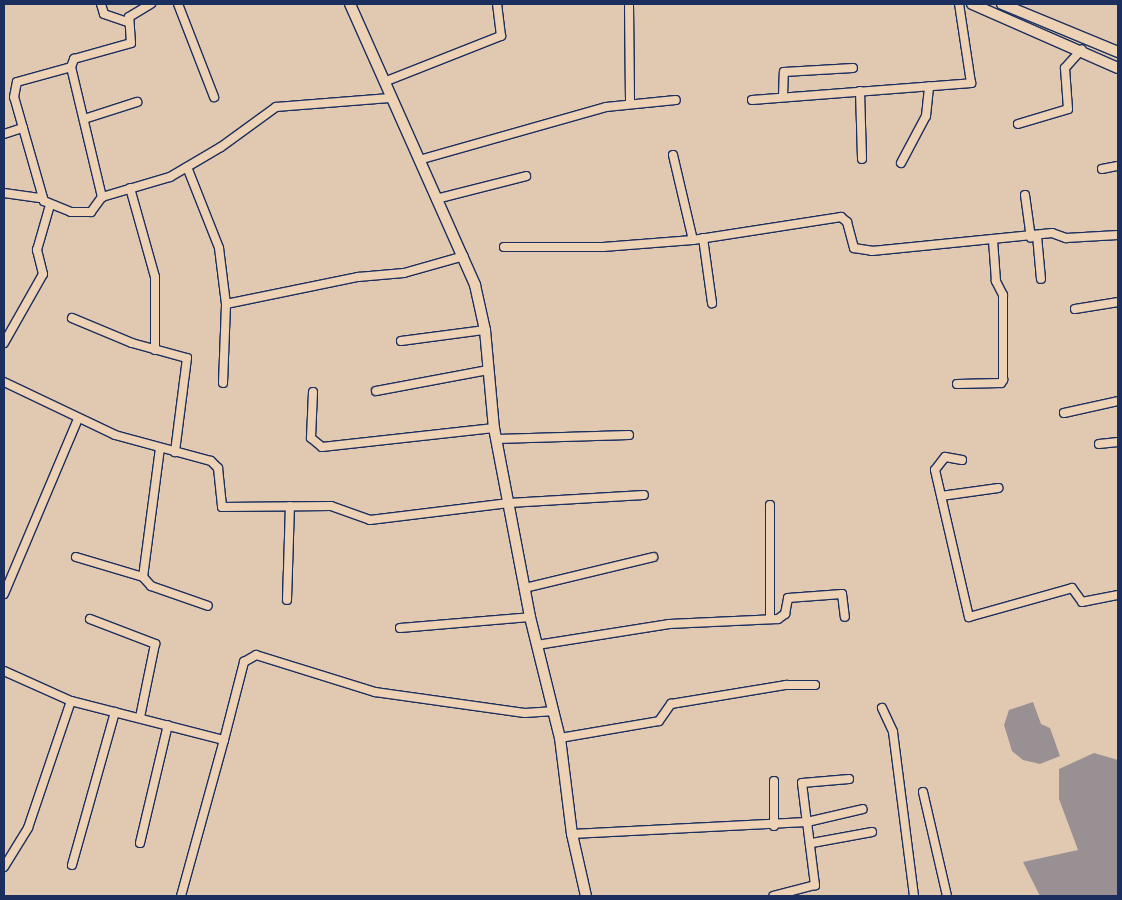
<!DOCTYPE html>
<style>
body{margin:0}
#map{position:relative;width:1122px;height:900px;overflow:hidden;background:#e1c8b0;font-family:Sriracha,sans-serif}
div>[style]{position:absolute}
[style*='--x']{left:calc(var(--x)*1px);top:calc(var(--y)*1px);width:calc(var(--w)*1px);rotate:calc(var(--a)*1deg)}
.water>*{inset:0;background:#989092}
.roads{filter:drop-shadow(1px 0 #1b2f5e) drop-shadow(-1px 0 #1b2f5e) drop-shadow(0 1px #1b2f5e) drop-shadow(0 -1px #1b2f5e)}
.minor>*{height:8px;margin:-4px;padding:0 4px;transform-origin:4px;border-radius:4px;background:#eed2b5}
.tertiary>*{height:10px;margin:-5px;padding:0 5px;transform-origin:5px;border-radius:5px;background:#eed2b5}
span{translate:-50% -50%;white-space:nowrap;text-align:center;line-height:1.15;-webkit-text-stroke:4.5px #eed2b5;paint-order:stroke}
.frame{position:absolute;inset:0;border:5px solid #1b2f5e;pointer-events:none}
</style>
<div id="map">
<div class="water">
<i style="clip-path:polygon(1033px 702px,1041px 724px,1050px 728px,1060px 756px,1040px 764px,1023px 760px,1012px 751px,1004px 725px,1009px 710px)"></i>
<i style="clip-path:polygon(1094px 753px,1118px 760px,1118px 896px,1040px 896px,1023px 862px,1078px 850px,1059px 799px,1059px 769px)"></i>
</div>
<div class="roads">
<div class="minor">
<i style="--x:101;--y:4;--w:10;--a:73"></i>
<i style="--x:104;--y:14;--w:24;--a:19"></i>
<i style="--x:178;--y:4;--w:100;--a:68.8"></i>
<i style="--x:629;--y:4;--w:99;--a:89.4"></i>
<i style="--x:71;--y:67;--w:134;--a:76.6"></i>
<i style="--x:384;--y:82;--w:126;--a:-21.5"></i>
<i style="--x:501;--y:36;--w:32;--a:-97"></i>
<i style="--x:860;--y:91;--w:68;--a:88.3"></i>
<i style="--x:783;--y:96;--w:24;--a:-88"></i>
<i style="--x:784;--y:72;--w:69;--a:-3.3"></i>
<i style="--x:752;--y:100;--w:220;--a:-4.4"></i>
<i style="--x:971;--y:83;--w:80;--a:-98.6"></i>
<i style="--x:84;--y:119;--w:56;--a:-17.8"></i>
<i style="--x:1018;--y:124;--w:52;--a:-16.7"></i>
<i style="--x:1068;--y:109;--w:41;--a:-94.2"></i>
<i style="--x:1065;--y:68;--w:25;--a:-48"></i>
<i style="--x:23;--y:128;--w:32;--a:-106"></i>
<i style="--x:14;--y:97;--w:15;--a:-79"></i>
<i style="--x:17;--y:82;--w:56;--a:-15.5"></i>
<i style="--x:71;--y:67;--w:9;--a:-69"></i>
<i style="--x:74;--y:59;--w:59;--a:-15.7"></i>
<i style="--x:131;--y:43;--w:26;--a:-94"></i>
<i style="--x:129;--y:17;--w:26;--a:-31"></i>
<i style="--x:4;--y:134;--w:20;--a:-18"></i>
<i style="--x:23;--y:128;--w:76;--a:74"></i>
<i style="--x:44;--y:201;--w:29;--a:22"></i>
<i style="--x:71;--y:212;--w:20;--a:0"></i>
<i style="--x:91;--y:212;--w:19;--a:-54"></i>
<i style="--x:102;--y:197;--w:71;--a:-16.4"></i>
<i style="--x:170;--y:177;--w:59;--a:-30.5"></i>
<i style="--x:221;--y:147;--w:68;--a:-36"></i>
<i style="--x:276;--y:107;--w:114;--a:-4.5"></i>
<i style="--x:673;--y:155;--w:87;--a:76.8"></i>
<i style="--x:693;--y:240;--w:150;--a:-8.8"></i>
<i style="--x:841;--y:217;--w:8;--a:40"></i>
<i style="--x:847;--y:222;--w:27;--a:75"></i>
<i style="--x:854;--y:248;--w:18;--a:9"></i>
<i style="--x:872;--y:251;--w:181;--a:-5.7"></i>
<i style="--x:1052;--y:233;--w:15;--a:20"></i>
<i style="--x:1066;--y:238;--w:52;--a:-3.3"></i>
<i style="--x:419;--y:160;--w:194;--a:-15.8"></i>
<i style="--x:606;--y:107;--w:70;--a:-5.7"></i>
<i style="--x:901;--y:163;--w:53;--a:-62"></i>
<i style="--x:926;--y:116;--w:30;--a:-84"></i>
<i style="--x:187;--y:167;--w:87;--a:68.4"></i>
<i style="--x:219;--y:248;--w:56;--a:82.9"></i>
<i style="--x:226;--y:304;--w:135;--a:-11.6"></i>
<i style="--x:358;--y:277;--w:46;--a:-5"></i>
<i style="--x:404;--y:273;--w:62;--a:-15.8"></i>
<i style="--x:1102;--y:169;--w:16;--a:-11"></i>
<i style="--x:130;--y:188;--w:92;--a:74.3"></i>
<i style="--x:155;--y:277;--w:73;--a:90"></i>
<i style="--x:4;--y:193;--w:36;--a:8"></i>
<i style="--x:1025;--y:195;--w:43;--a:82.1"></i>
<i style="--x:436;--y:199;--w:93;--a:-14.3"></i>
<i style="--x:1037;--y:236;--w:43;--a:84.7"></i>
<i style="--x:703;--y:238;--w:66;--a:82.1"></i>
<i style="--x:504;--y:247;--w:99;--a:0"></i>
<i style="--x:603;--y:247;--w:90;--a:-4.4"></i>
<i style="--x:1075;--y:309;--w:44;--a:-9.2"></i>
<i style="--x:72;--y:318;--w:65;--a:22.6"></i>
<i style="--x:132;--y:343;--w:57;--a:15.3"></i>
<i style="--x:187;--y:358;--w:95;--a:97.3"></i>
<i style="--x:401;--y:341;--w:85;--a:-7.5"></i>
<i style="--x:4;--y:343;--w:79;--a:-60.5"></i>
<i style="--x:43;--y:274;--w:25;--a:-104"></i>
<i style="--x:37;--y:250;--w:47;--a:-73.9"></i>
<i style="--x:4;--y:382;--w:123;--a:25.5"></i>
<i style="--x:115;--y:435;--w:99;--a:15.2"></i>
<i style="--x:211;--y:461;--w:10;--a:45"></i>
<i style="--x:218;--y:468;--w:39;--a:84"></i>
<i style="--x:222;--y:507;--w:109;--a:-0.5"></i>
<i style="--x:331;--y:506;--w:41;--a:19.7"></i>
<i style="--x:370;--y:520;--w:140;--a:-7"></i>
<i style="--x:509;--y:503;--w:135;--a:-3.4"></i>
<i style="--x:223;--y:383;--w:79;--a:-87.8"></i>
<i style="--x:957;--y:384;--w:44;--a:-1.3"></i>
<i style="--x:1001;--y:383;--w:4;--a:-56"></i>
<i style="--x:1003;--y:380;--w:85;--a:-90"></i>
<i style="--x:1003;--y:295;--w:16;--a:-117"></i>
<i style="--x:996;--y:281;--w:41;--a:-94.2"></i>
<i style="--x:376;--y:391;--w:114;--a:-10.6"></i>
<i style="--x:313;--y:392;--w:46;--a:92.5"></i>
<i style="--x:311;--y:438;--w:14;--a:39"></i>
<i style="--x:322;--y:447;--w:173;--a:-6.3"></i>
<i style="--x:1064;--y:413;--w:55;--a:-12.5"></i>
<i style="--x:497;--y:439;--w:132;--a:-1.7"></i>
<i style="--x:1099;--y:444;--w:19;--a:-6"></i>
<i style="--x:160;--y:448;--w:130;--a:97.5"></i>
<i style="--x:143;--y:577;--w:12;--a:48"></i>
<i style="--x:151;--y:586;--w:60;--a:19.3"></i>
<i style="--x:962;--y:460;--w:17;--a:-170"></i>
<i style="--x:945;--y:457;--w:16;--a:128"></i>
<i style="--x:935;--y:470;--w:151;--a:77"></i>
<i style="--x:969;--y:617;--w:107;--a:-15.7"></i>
<i style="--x:1072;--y:588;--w:17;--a:54"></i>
<i style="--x:1082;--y:602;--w:37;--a:-11"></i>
<i style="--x:941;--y:496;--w:58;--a:-8"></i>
<i style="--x:770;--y:505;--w:114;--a:90"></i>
<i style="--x:76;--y:557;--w:70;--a:16.6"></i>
<i style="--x:525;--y:588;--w:132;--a:-13.6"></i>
<i style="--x:4;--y:594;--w:190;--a:-67.1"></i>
<i style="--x:287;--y:600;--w:94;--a:-88.2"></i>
<i style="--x:90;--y:619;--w:70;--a:21"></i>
<i style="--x:155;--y:644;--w:75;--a:101.6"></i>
<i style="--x:400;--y:628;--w:130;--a:-4.8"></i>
<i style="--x:537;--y:645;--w:134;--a:-9"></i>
<i style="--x:669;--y:624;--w:109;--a:-2.6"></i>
<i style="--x:778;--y:619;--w:9;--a:-36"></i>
<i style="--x:785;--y:614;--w:16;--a:-79"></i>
<i style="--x:788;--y:598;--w:54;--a:-4.2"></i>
<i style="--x:842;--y:594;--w:23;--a:83"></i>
<i style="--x:4;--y:671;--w:73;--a:24.1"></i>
<i style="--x:71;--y:701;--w:158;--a:14.3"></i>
<i style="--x:224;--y:740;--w:81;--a:-75.6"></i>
<i style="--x:244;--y:662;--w:14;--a:-30"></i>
<i style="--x:256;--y:655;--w:125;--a:17.3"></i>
<i style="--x:375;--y:692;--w:151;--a:8"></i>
<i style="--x:525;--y:713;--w:26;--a:-4"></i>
<i style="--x:882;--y:708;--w:26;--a:65"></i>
<i style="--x:893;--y:732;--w:165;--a:82.7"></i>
<i style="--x:560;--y:738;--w:100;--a:-9.7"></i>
<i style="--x:659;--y:721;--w:21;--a:-55"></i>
<i style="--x:671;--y:704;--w:117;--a:-9.4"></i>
<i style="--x:786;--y:685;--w:29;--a:0"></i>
<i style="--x:849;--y:779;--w:47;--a:175.1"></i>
<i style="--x:802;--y:783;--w:39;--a:83"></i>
<i style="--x:807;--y:822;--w:57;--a:-13.1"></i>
<i style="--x:923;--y:792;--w:107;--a:77"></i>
<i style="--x:774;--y:826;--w:45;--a:-90"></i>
<i style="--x:572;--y:834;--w:235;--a:-2.9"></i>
<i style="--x:807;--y:822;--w:64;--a:82.8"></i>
<i style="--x:815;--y:885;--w:43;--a:165.3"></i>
<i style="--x:140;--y:843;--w:121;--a:-76.7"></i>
<i style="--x:812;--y:843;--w:61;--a:-10.4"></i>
<i style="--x:72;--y:865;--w:159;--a:-74.3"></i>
<i style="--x:4;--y:867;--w:46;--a:-58.4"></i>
<i style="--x:28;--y:828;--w:134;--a:-71.3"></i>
<i style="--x:181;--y:896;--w:162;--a:-74.6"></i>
</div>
<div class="tertiary">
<i style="--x:350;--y:4;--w:308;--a:66"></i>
<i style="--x:475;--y:285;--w:46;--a:77.5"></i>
<i style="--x:485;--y:330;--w:98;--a:84.8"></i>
<i style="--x:494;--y:428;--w:192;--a:79.2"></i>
<i style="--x:530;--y:617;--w:125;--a:76.1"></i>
<i style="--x:560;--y:738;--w:97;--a:82.9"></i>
<i style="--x:572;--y:834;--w:64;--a:77.3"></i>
<i style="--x:972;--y:4;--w:159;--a:23.7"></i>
<i style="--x:1002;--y:4;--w:126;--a:22.5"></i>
</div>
</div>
<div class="frame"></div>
</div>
